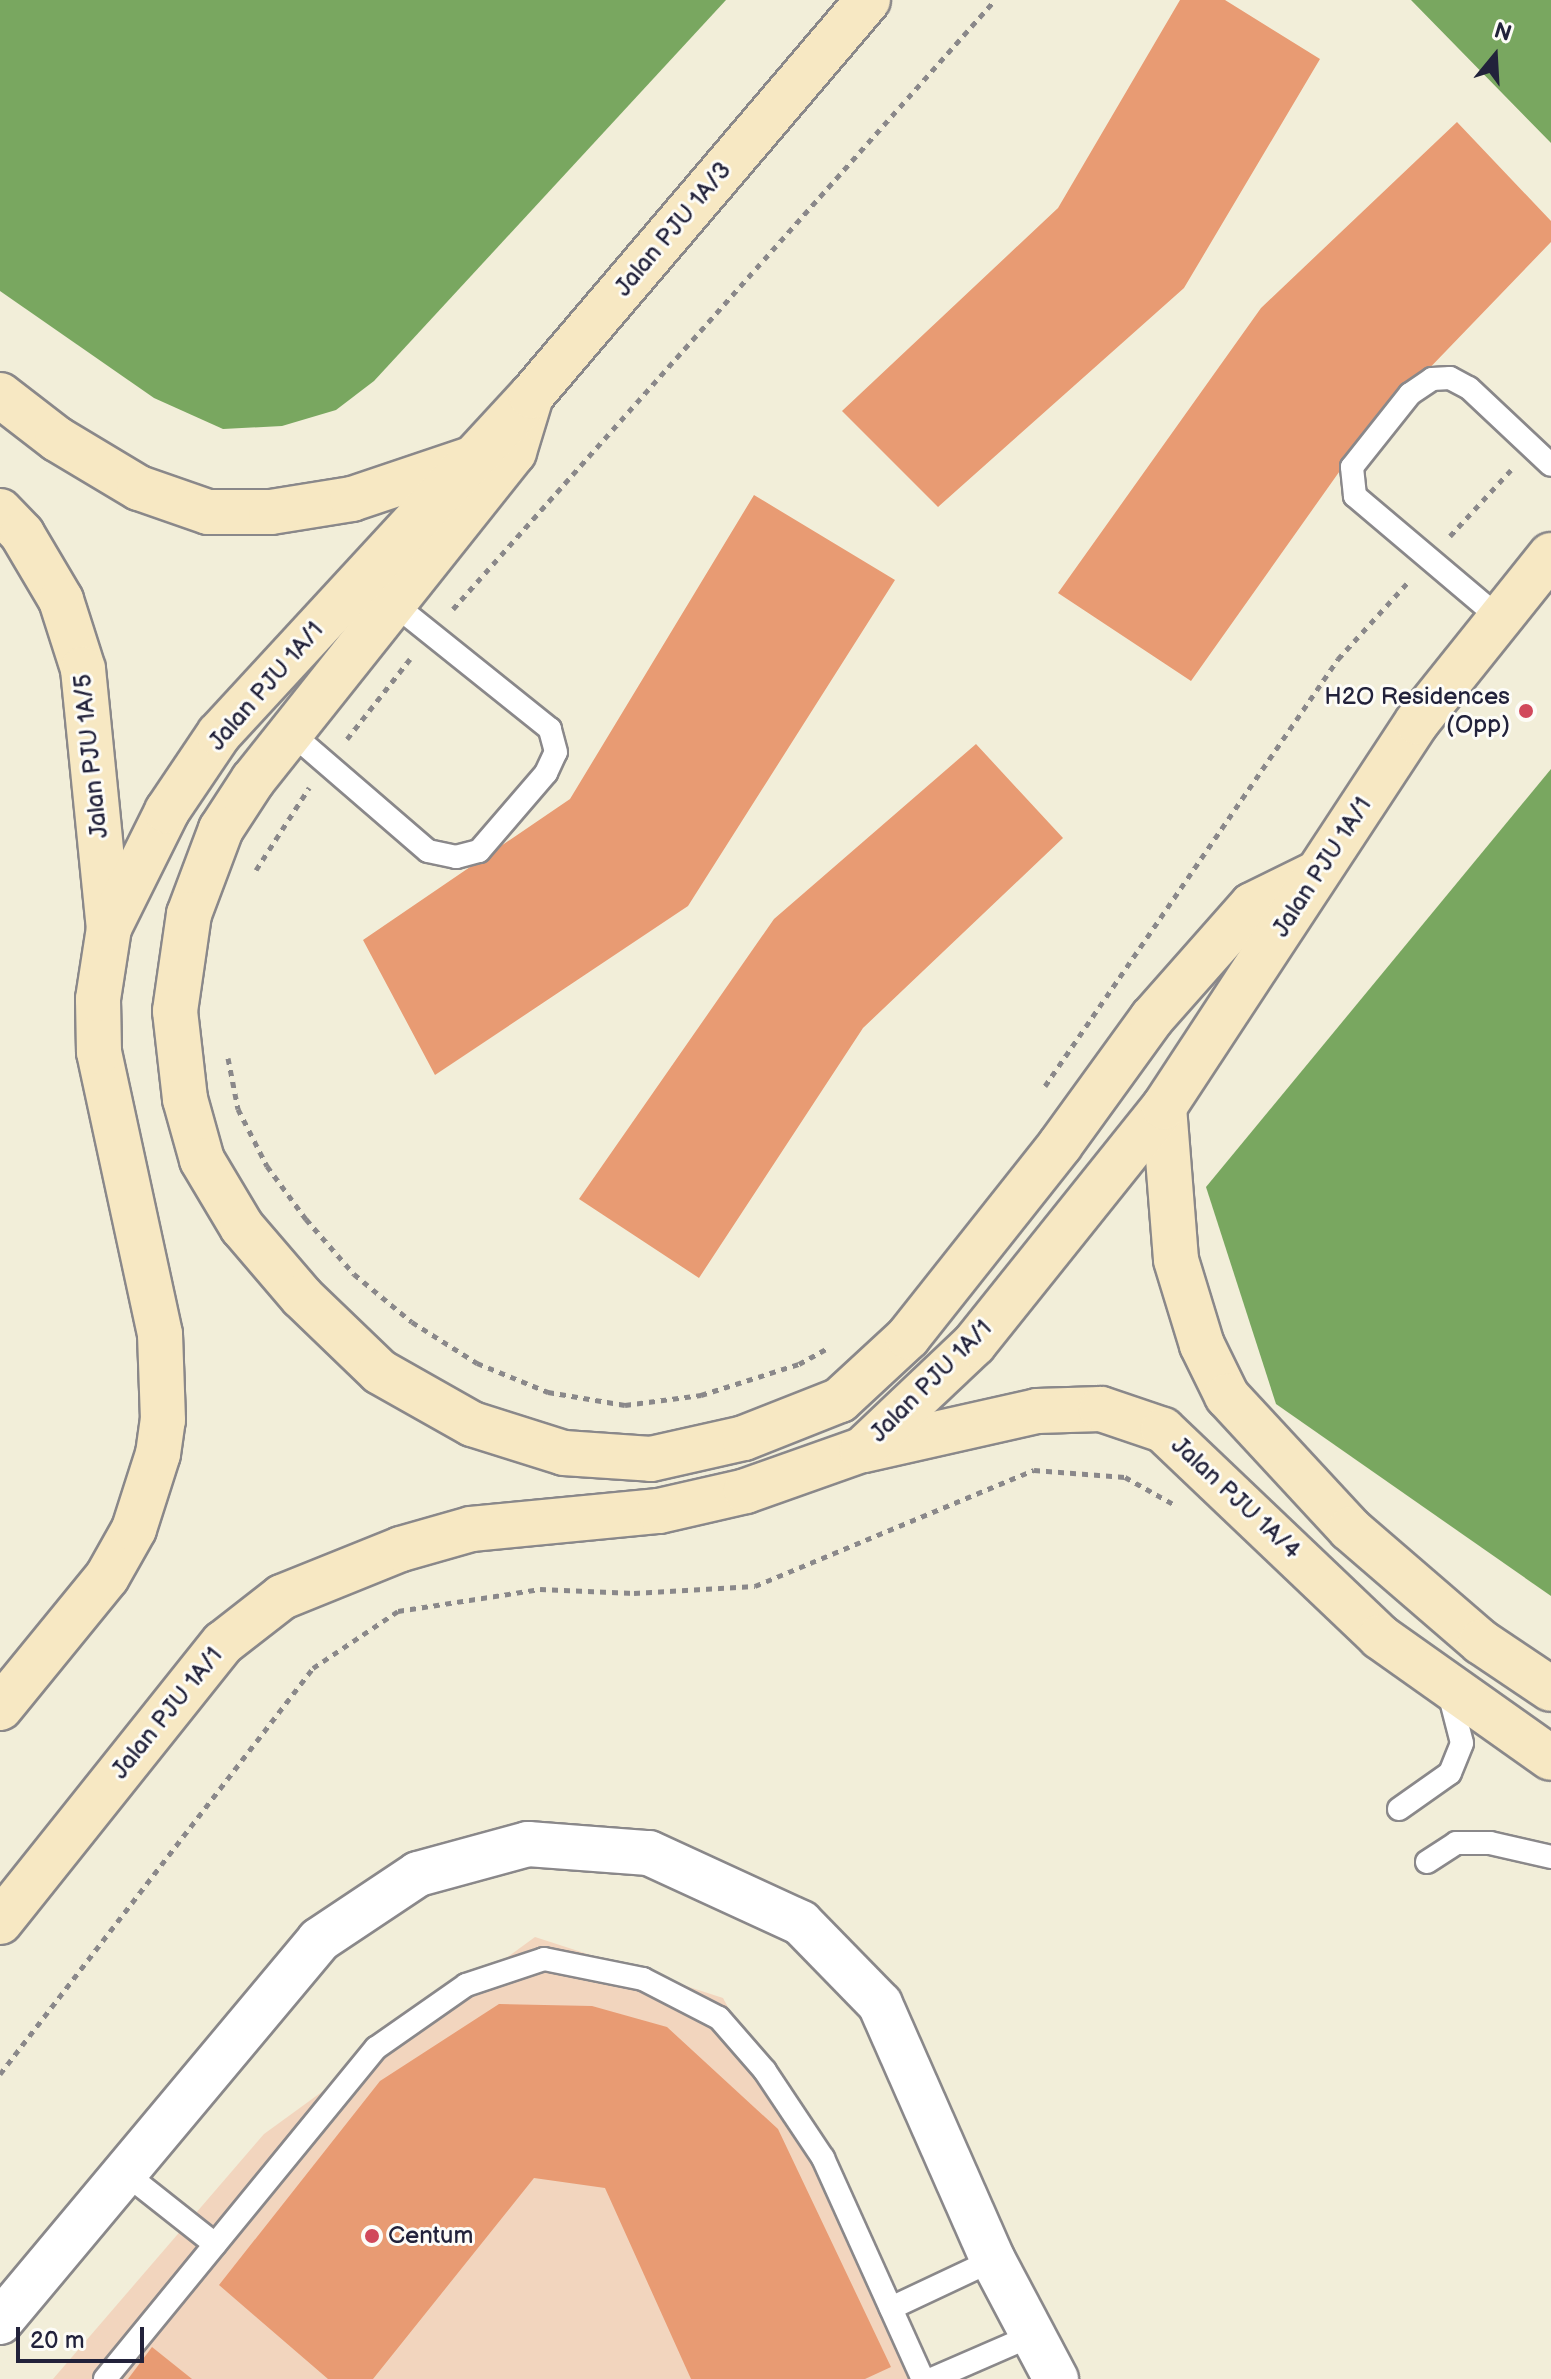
<!DOCTYPE html>
<style>
body{margin:0}
#map{position:relative;width:1551px;height:2379px;overflow:hidden;background:#f2eed9;font-family:"Balsamiq Sans",sans-serif}
div>[style]{position:absolute}
[style*='--x']{left:calc(var(--x)*1px);top:calc(var(--y)*1px);width:calc(var(--w)*1px);rotate:calc(var(--a)*1deg)}
.built>*{inset:0;background:#f2d5be}
.forest>*{inset:0;background:#79a760}
.building>*{inset:0;background:#e89b73}
.path>*{height:5px;margin-top:-2.5px;transform-origin:0;background:repeating-linear-gradient(90deg,#8a888a 0 6px,transparent 0 12px)}
.roads{filter:drop-shadow(2px 0 #8a888a) drop-shadow(-2px 0 #8a888a) drop-shadow(0 2px #8a888a) drop-shadow(0 -2px #8a888a)}
.lane>*{height:22px;margin:-11px;padding:0 11px;transform-origin:11px;border-radius:11px;background:#fff}
.street>*{height:44px;margin:-22px;padding:0 22px;transform-origin:22px;border-radius:22px;background:#fff}
.secondary>*{height:44px;margin:-22px;padding:0 22px;transform-origin:22px;border-radius:22px;background:#f7e8c3}
.dots>*{width:22px;height:22px;translate:-50% -50%;box-sizing:border-box;border:4px solid #fdfcf7;border-radius:50%}
span{translate:-50% -50%;white-space:nowrap;text-align:center;line-height:1.15;-webkit-text-stroke:6px #fdfcf7;paint-order:stroke}
.street-label{font-size:24px;color:#22223b}
.poi-label{font-size:24px;color:#22223b}
.right{translate:-100% -50%;text-align:right}
.left{translate:0 -50%;text-align:left}
.north{position:absolute;left:1455px;top:16px;width:80px;height:80px;-webkit-text-stroke:6px #fdfcf7;paint-order:stroke;rotate:18deg;font-size:22px;font-weight:700;line-height:32px;text-align:center;color:#22223b}
.north::after{content:'';display:block;margin:auto;width:28px;height:36px;background:#22223b;clip-path:polygon(50% 0,100% 100%,50% 72%,0 100%)}
.scale{position:absolute;left:16px;top:2327px;width:128px;height:36px;box-sizing:border-box;border:4px solid #22223b;border-top:0;padding-left:10px;font-size:24px;line-height:28px;white-space:nowrap;color:#22223b;-webkit-text-stroke:6px #fdfcf7;paint-order:stroke}
</style>
<div id="map">
<div class="built">
<i style="clip-path:polygon(535px 1937px,723px 1998px,929px 2379px,53px 2379px,264px 2134px)"></i>
</div>
<div class="forest">
<i style="clip-path:polygon(0 0,726px 0,374px 381px,336px 410px,282px 426px,223px 429px,154px 398px,0 291px)"></i>
<i style="clip-path:polygon(1411px 0,1551px 0,1551px 144px,1551px 143px)"></i>
<i style="clip-path:polygon(1551px 769px,1551px 1596px,1276px 1404px,1206px 1187px)"></i>
</div>
<div class="building">
<i style="clip-path:polygon(1180px 0,1225px 0,1320px 59px,1184px 288px,938px 507px,842px 411px,1058px 208px)"></i>
<i style="clip-path:polygon(1457px 122px,1551px 221px,1551px 242px,1366px 434px,1191px 681px,1058px 593px,1261px 308px)"></i>
<i style="clip-path:polygon(754px 495px,895px 580px,688px 906px,435px 1075px,363px 940px,570px 799px)"></i>
<i style="clip-path:polygon(976px 744px,1063px 838px,863px 1028px,699px 1278px,579px 1199px,774px 919px)"></i>
<i style="clip-path:polygon(499px 2004px,592px 2006px,667px 2027px,778px 2129px,891px 2367px,865px 2379px,691px 2379px,605px 2188px,534px 2178px,373px 2379px,328px 2379px,219px 2285px,380px 2081px)"></i>
<i style="clip-path:polygon(152px 2347px,192px 2379px,128px 2379px)"></i>
</div>
<div class="path">
<i style="--x:1450;--y:536;--w:90;--a:-47.3"></i>
<i style="--x:453;--y:609;--w:815;--a:-48.33"></i>
<i style="--x:347;--y:739;--w:102;--a:-51.8"></i>
<i style="--x:256;--y:870;--w:98;--a:-57.1"></i>
<i style="--x:228;--y:1058;--w:52;--a:78.9"></i>
<i style="--x:238;--y:1109;--w:64;--a:63"></i>
<i style="--x:267;--y:1166;--w:66;--a:53.7"></i>
<i style="--x:306;--y:1219;--w:73;--a:48.9"></i>
<i style="--x:354;--y:1274;--w:75;--a:39.6"></i>
<i style="--x:412;--y:1322;--w:77;--a:32.2"></i>
<i style="--x:477;--y:1363;--w:77;--a:22.2"></i>
<i style="--x:548;--y:1392;--w:78;--a:9.6"></i>
<i style="--x:625;--y:1405;--w:77;--a:-7.5"></i>
<i style="--x:701;--y:1395;--w:103;--a:-17.6"></i>
<i style="--x:799;--y:1364;--w:33;--a:-29"></i>
<i style="--x:1045;--y:1086;--w:518;--a:-55.54"></i>
<i style="--x:1338;--y:659;--w:104;--a:-47.7"></i>
<i style="--x:0;--y:2074;--w:513;--a:-52.37"></i>
<i style="--x:313;--y:1668;--w:102;--a:-33.8"></i>
<i style="--x:398;--y:1611;--w:144;--a:-8.8"></i>
<i style="--x:540;--y:1589;--w:94;--a:2.4"></i>
<i style="--x:634;--y:1593;--w:121;--a:-3.3"></i>
<i style="--x:755;--y:1586;--w:302;--a:-22.6"></i>
<i style="--x:1034;--y:1470;--w:91;--a:4.4"></i>
<i style="--x:1125;--y:1477;--w:57;--a:29.2"></i>
</div>
<div class="roads">
<div class="lane">
<i style="--x:1497;--y:616;--w:186;--a:-139.8"></i>
<i style="--x:1355;--y:496;--w:29;--a:-96"></i>
<i style="--x:1352;--y:467;--w:93;--a:-51.5"></i>
<i style="--x:1410;--y:394;--w:27;--a:-34"></i>
<i style="--x:1432;--y:379;--w:18;--a:-3"></i>
<i style="--x:1450;--y:378;--w:21;--a:28"></i>
<i style="--x:1469;--y:388;--w:112;--a:43.2"></i>
<i style="--x:290;--y:732;--w:182;--a:40.8"></i>
<i style="--x:428;--y:851;--w:29;--a:12"></i>
<i style="--x:456;--y:857;--w:24;--a:-15"></i>
<i style="--x:479;--y:851;--w:103;--a:-49.3"></i>
<i style="--x:546;--y:773;--w:23;--a:-65"></i>
<i style="--x:556;--y:752;--w:24;--a:-105"></i>
<i style="--x:550;--y:729;--w:200;--a:-141.3"></i>
<i style="--x:1399;--y:1809;--w:62;--a:-35.2"></i>
<i style="--x:1450;--y:1773;--w:32;--a:-68"></i>
<i style="--x:1462;--y:1743;--w:56;--a:-104.5"></i>
<i style="--x:1427;--y:1862;--w:35;--a:-33"></i>
<i style="--x:1456;--y:1843;--w:34;--a:0"></i>
<i style="--x:1490;--y:1843;--w:63;--a:12.9"></i>
<i style="--x:125;--y:2173;--w:115;--a:38.3"></i>
<i style="--x:891;--y:2308;--w:113;--a:-25.2"></i>
<i style="--x:105;--y:2379;--w:428;--a:-50.7"></i>
<i style="--x:376;--y:2048;--w:110;--a:-35"></i>
<i style="--x:466;--y:1985;--w:82;--a:-18.4"></i>
<i style="--x:544;--y:1959;--w:101;--a:11.4"></i>
<i style="--x:643;--y:1979;--w:85;--a:27.2"></i>
<i style="--x:719;--y:2018;--w:70;--a:49"></i>
<i style="--x:765;--y:2071;--w:105;--a:56.3"></i>
<i style="--x:823;--y:2158;--w:243;--a:65.7"></i>
<i style="--x:932;--y:2379;--w:110;--a:-23.5"></i>
</div>
<div class="street">
<i style="--x:0;--y:2322;--w:498;--a:-50.1"></i>
<i style="--x:319;--y:1940;--w:119;--a:-33.7"></i>
<i style="--x:418;--y:1874;--w:114;--a:-15.3"></i>
<i style="--x:528;--y:1844;--w:121;--a:4.3"></i>
<i style="--x:649;--y:1853;--w:167;--a:24.7"></i>
<i style="--x:801;--y:1923;--w:113;--a:45.7"></i>
<i style="--x:880;--y:2004;--w:280;--a:66.2"></i>
<i style="--x:993;--y:2260;--w:135;--a:62.1"></i>
</div>
<div class="secondary">
<i style="--x:0;--y:395;--w:72;--a:37.7"></i>
<i style="--x:57;--y:439;--w:96;--a:30.9"></i>
<i style="--x:139;--y:488;--w:73;--a:19.2"></i>
<i style="--x:208;--y:512;--w:63;--a:0"></i>
<i style="--x:271;--y:512;--w:82;--a:-9.1"></i>
<i style="--x:352;--y:499;--w:126;--a:-18.6"></i>
<i style="--x:531;--y:396;--w:59;--a:106.9"></i>
<i style="--x:514;--y:452;--w:419;--a:128.5"></i>
<i style="--x:253;--y:780;--w:59;--a:123.1"></i>
<i style="--x:221;--y:829;--w:91;--a:110.6"></i>
<i style="--x:189;--y:914;--w:98;--a:98.2"></i>
<i style="--x:175;--y:1011;--w:89;--a:83.5"></i>
<i style="--x:185;--y:1099;--w:63;--a:74.4"></i>
<i style="--x:202;--y:1160;--w:78;--a:59.2"></i>
<i style="--x:242;--y:1227;--w:92;--a:49.4"></i>
<i style="--x:302;--y:1297;--w:108;--a:43.9"></i>
<i style="--x:380;--y:1372;--w:106;--a:29.5"></i>
<i style="--x:472;--y:1424;--w:96;--a:17.5"></i>
<i style="--x:564;--y:1453;--w:87;--a:3.9"></i>
<i style="--x:651;--y:1459;--w:95;--a:-12.7"></i>
<i style="--x:744;--y:1438;--w:103;--a:-21.6"></i>
<i style="--x:840;--y:1400;--w:93;--a:-42.8"></i>
<i style="--x:908;--y:1337;--w:245;--a:-51.6"></i>
<i style="--x:1060;--y:1145;--w:157;--a:-54.1"></i>
<i style="--x:1152;--y:1018;--w:151;--a:-48.5"></i>
<i style="--x:1252;--y:905;--w:72;--a:-26.2"></i>
<i style="--x:0;--y:511;--w:32;--a:46"></i>
<i style="--x:22;--y:534;--w:77;--a:59.4"></i>
<i style="--x:61;--y:600;--w:72;--a:72.3"></i>
<i style="--x:83;--y:669;--w:260;--a:84.3"></i>
<i style="--x:1164;--y:1107;--w:153;--a:85.5"></i>
<i style="--x:1176;--y:1260;--w:89;--a:73"></i>
<i style="--x:1202;--y:1345;--w:57;--a:63.9"></i>
<i style="--x:1227;--y:1396;--w:181;--a:47.2"></i>
<i style="--x:1350;--y:1529;--w:173;--a:40.8"></i>
<i style="--x:1481;--y:1642;--w:84;--a:33.9"></i>
<i style="--x:864;--y:1450;--w:177;--a:-12.7"></i>
<i style="--x:1037;--y:1411;--w:64;--a:-1.8"></i>
<i style="--x:1101;--y:1409;--w:65;--a:18.7"></i>
<i style="--x:1163;--y:1430;--w:300;--a:43.6"></i>
<i style="--x:1380;--y:1637;--w:209;--a:35.3"></i>
<i style="--x:0;--y:1708;--w:169;--a:-50.8"></i>
<i style="--x:107;--y:1577;--w:55;--a:-60.6"></i>
<i style="--x:134;--y:1529;--w:79;--a:-72.3"></i>
<i style="--x:158;--y:1454;--w:34;--a:-82"></i>
<i style="--x:163;--y:1420;--w:86;--a:-92"></i>
<i style="--x:160;--y:1334;--w:289;--a:-102.2"></i>
<i style="--x:99;--y:1052;--w:53;--a:-91.1"></i>
<i style="--x:98;--y:999;--w:72;--a:-81.2"></i>
<i style="--x:109;--y:928;--w:131;--a:-63.6"></i>
<i style="--x:167;--y:811;--w:93;--a:-56"></i>
<i style="--x:219;--y:734;--w:460;--a:-47.3"></i>
<i style="--x:531;--y:396;--w:520;--a:-49.6"></i>
<i style="--x:0;--y:1922;--w:357;--a:-51.4"></i>
<i style="--x:223;--y:1643;--w:75;--a:-37.9"></i>
<i style="--x:282;--y:1597;--w:128;--a:-22"></i>
<i style="--x:401;--y:1549;--w:73;--a:-15.9"></i>
<i style="--x:471;--y:1529;--w:189;--a:-5.5"></i>
<i style="--x:659;--y:1511;--w:89;--a:-12.9"></i>
<i style="--x:746;--y:1491;--w:123;--a:-19.5"></i>
<i style="--x:862;--y:1450;--w:154;--a:-43.4"></i>
<i style="--x:974;--y:1344;--w:304;--a:-51.3"></i>
<i style="--x:1164;--y:1107;--w:461;--a:-56.7"></i>
<i style="--x:1417;--y:722;--w:214;--a:-51.3"></i>
</div>
</div>
<div class="dots">
<i style="left:1526px;top:711px;background:#d1495b"></i>
<i style="left:372px;top:2236px;background:#d1495b"></i>
</div>
<div class="street-label">
<span style="left:673px;top:229px;rotate:-50deg">Jalan PJU 1A/3</span>
<span style="left:266px;top:686px;rotate:-49deg">Jalan PJU 1A/1</span>
<span style="left:91px;top:756px;rotate:-96deg">Jalan PJU 1A/5</span>
<span style="left:1322px;top:867px;rotate:-57deg">Jalan PJU 1A/1</span>
<span style="left:931px;top:1381px;rotate:-45deg">Jalan PJU 1A/1</span>
<span style="left:1236px;top:1498px;rotate:43deg">Jalan PJU 1A/4</span>
<span style="left:167px;top:1713px;rotate:-51deg">Jalan PJU 1A/1</span>
</div>
<div class="poi-label">
<span class="right" style="left:1510px;top:711px">H2O Residences<br>(Opp)</span>
<span class="left" style="left:388px;top:2236px">Centum</span>
</div>
<div class="north">N</div>
<div class="scale">20 m</div>
</div>
